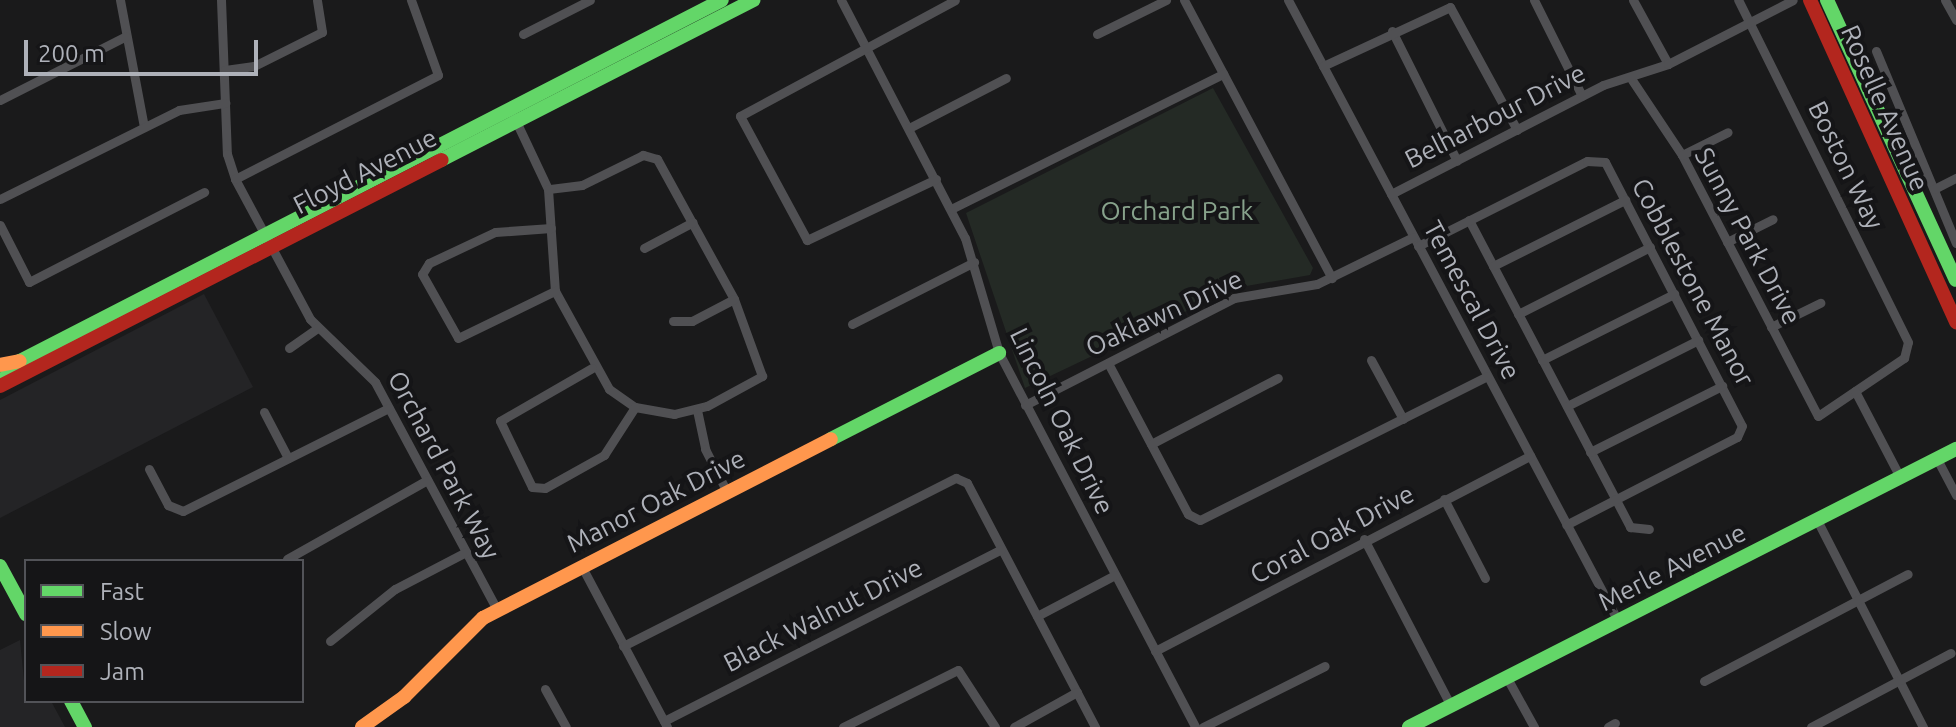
<!DOCTYPE html>
<style>
body{margin:0}
#map{position:relative;width:1956px;height:727px;overflow:hidden;background:#1a1a1b;font-family:Ubuntu,sans-serif}
div>[style]{position:absolute}
[style*='--x']{left:calc(var(--x)*1px);top:calc(var(--y)*1px);width:calc(var(--w)*1px);rotate:calc(var(--a)*1deg)}
.built>*{inset:0;background:#242426}
.green>*{inset:0;background:#242a25}
.street>*{height:9px;margin:-4.5px;padding:0 4.5px;transform-origin:4.5px;border-radius:4.5px;background:#505053}
.fast>*{height:14px;margin:-7px;padding:0 7px;transform-origin:7px;border-radius:7px;background:#63d668}
.slow>*{height:14px;margin:-7px;padding:0 7px;transform-origin:7px;border-radius:7px;background:#ff974d}
.jam>*{height:14px;margin:-7px;padding:0 7px;transform-origin:7px;border-radius:7px;background:#b3261e}
span{translate:-50% -50%;white-space:nowrap;text-align:center;line-height:1.15;-webkit-text-stroke:8px #151517;paint-order:stroke}
.street-label{font-size:26px;color:#aeb1b9}
.park-label{font-size:26px;color:#87a28b}
.legend{position:absolute;left:24px;top:559px;width:280px;height:144px;box-sizing:border-box;background:#151517;border:2px solid #525358;margin:0;padding:10px 14px;list-style:none;font-size:24px;color:#aeb1b9}
.legend li{display:flex;align-items:center;gap:16px;height:40px}
.legend b{width:40px;border:2px solid #525358}
.scale{position:absolute;left:24px;top:40px;width:234px;height:36px;box-sizing:border-box;border:4px solid #aeb1b9;border-top:0;padding-left:10px;font-size:24px;line-height:28px;white-space:nowrap;color:#aeb1b9;-webkit-text-stroke:6px #151517;paint-order:stroke}
</style>
<div id="map">
<div class="built">
<i style="clip-path:polygon(204px 294px,253px 387px,0 518px,0 400px)"></i>
<i style="clip-path:polygon(20px 640px,26px 701px,51px 701px,65px 727px,0 727px,0 650px)"></i>
</div>
<div class="green">
<i style="clip-path:polygon(1213px 88px,1313px 268px,1310px 275px,1235px 288px,1025px 388px,966px 213px)"></i>
</div>
<div class="street">
<i style="--x:120;--y:0;--w:129;--a:79.3"></i>
<i style="--x:221;--y:0;--w:154;--a:87.8"></i>
<i style="--x:227;--y:154;--w:26;--a:72"></i>
<i style="--x:235;--y:179;--w:159;--a:61.8"></i>
<i style="--x:310;--y:319;--w:91;--a:44.1"></i>
<i style="--x:375;--y:382;--w:259;--a:61.8"></i>
<i style="--x:841;--y:0;--w:268;--a:62.5"></i>
<i style="--x:965;--y:238;--w:120;--a:73.5"></i>
<i style="--x:999;--y:353;--w:422;--a:62.3"></i>
<i style="--x:1184;--y:0;--w:315;--a:62"></i>
<i style="--x:1288;--y:0;--w:703;--a:62.01"></i>
<i style="--x:1534;--y:0;--w:107;--a:63.4"></i>
<i style="--x:1633;--y:0;--w:73;--a:61.3"></i>
<i style="--x:1945;--y:0;--w:23;--a:61"></i>
<i style="--x:1392;--y:31;--w:145;--a:63.4"></i>
<i style="--x:523;--y:34;--w:75;--a:-26.9"></i>
<i style="--x:1097;--y:34;--w:77;--a:-26.2"></i>
<i style="--x:1876;--y:51;--w:208;--a:67.4"></i>
<i style="--x:1323;--y:66;--w:140;--a:-24.9"></i>
<i style="--x:1450;--y:7;--w:140;--a:61.4"></i>
<i style="--x:225;--y:70;--w:29;--a:-8"></i>
<i style="--x:254;--y:66;--w:76;--a:-26.6"></i>
<i style="--x:322;--y:32;--w:32;--a:-99"></i>
<i style="--x:1632;--y:80;--w:90;--a:56.3"></i>
<i style="--x:1682;--y:155;--w:294;--a:62.5"></i>
<i style="--x:1818;--y:416;--w:104;--a:-34"></i>
<i style="--x:1904;--y:358;--w:16;--a:-76"></i>
<i style="--x:1908;--y:342;--w:382;--a:-116.4"></i>
<i style="--x:0;--y:100;--w:141;--a:-26.9"></i>
<i style="--x:514;--y:117;--w:80;--a:64.7"></i>
<i style="--x:548;--y:189;--w:102;--a:86.1"></i>
<i style="--x:555;--y:291;--w:112;--a:61.1"></i>
<i style="--x:609;--y:389;--w:32;--a:35"></i>
<i style="--x:635;--y:407;--w:40;--a:10"></i>
<i style="--x:674;--y:414;--w:34;--a:-14"></i>
<i style="--x:707;--y:406;--w:63;--a:-28.6"></i>
<i style="--x:762;--y:376;--w:82;--a:-110"></i>
<i style="--x:734;--y:299;--w:160;--a:-118.8"></i>
<i style="--x:657;--y:159;--w:15;--a:-164"></i>
<i style="--x:643;--y:155;--w:68;--a:153.8"></i>
<i style="--x:582;--y:185;--w:34;--a:173"></i>
<i style="--x:909;--y:128;--w:109;--a:-27.3"></i>
<i style="--x:1682;--y:155;--w:51;--a:-26.6"></i>
<i style="--x:235;--y:179;--w:228;--a:-27.1"></i>
<i style="--x:438;--y:75;--w:80;--a:-109.8"></i>
<i style="--x:936;--y:179;--w:143;--a:154.7"></i>
<i style="--x:807;--y:240;--w:141;--a:-118.4"></i>
<i style="--x:740;--y:116;--w:244;--a:-28.3"></i>
<i style="--x:1934;--y:189;--w:25;--a:-27"></i>
<i style="--x:1391;--y:194;--w:238;--a:-27.2"></i>
<i style="--x:1603;--y:85;--w:68;--a:-17.9"></i>
<i style="--x:1668;--y:64;--w:140;--a:-27.1"></i>
<i style="--x:0;--y:199;--w:200;--a:-26.4"></i>
<i style="--x:179;--y:110;--w:47;--a:-8.7"></i>
<i style="--x:951;--y:209;--w:304;--a:-26.4"></i>
<i style="--x:1469;--y:220;--w:347;--a:62.3"></i>
<i style="--x:1630;--y:527;--w:19;--a:6"></i>
<i style="--x:0;--y:225;--w:64;--a:63"></i>
<i style="--x:29;--y:282;--w:197;--a:-27.2"></i>
<i style="--x:551;--y:228;--w:56;--a:175.9"></i>
<i style="--x:495;--y:232;--w:73;--a:154.8"></i>
<i style="--x:429;--y:263;--w:13;--a:122"></i>
<i style="--x:422;--y:274;--w:73;--a:60.6"></i>
<i style="--x:458;--y:338;--w:108;--a:-25.9"></i>
<i style="--x:1727;--y:242;--w:51;--a:-26.6"></i>
<i style="--x:1418;--y:246;--w:189;--a:-26.7"></i>
<i style="--x:1587;--y:161;--w:18;--a:3"></i>
<i style="--x:1605;--y:162;--w:297;--a:62.6"></i>
<i style="--x:1742;--y:426;--w:12;--a:114"></i>
<i style="--x:1737;--y:437;--w:192;--a:152.8"></i>
<i style="--x:644;--y:248;--w:55;--a:-28"></i>
<i style="--x:1493;--y:266;--w:148;--a:-26.6"></i>
<i style="--x:1518;--y:314;--w:148;--a:-26.9"></i>
<i style="--x:673;--y:321;--w:19;--a:0"></i>
<i style="--x:692;--y:321;--w:47;--a:-27.6"></i>
<i style="--x:852;--y:324;--w:137;--a:-26.9"></i>
<i style="--x:1771;--y:327;--w:55;--a:-26.1"></i>
<i style="--x:289;--y:348;--w:35;--a:-35"></i>
<i style="--x:1371;--y:360;--w:67;--a:61.5"></i>
<i style="--x:1542;--y:360;--w:148;--a:-26.6"></i>
<i style="--x:1108;--y:363;--w:171;--a:62.1"></i>
<i style="--x:1188;--y:514;--w:13;--a:27"></i>
<i style="--x:1200;--y:520;--w:321;--a:-26.6"></i>
<i style="--x:592;--y:368;--w:106;--a:150.1"></i>
<i style="--x:500;--y:421;--w:73;--a:64.1"></i>
<i style="--x:532;--y:487;--w:13;--a:4"></i>
<i style="--x:545;--y:488;--w:68;--a:-29.2"></i>
<i style="--x:604;--y:455;--w:57;--a:-57.1"></i>
<i style="--x:1855;--y:391;--w:97;--a:62.4"></i>
<i style="--x:1025;--y:405;--w:235;--a:-27.1"></i>
<i style="--x:1234;--y:298;--w:84;--a:-9.6"></i>
<i style="--x:1317;--y:284;--w:107;--a:-26.1"></i>
<i style="--x:1567;--y:406;--w:147;--a:-26.7"></i>
<i style="--x:697;--y:410;--w:40;--a:78"></i>
<i style="--x:705;--y:449;--w:48;--a:62.9"></i>
<i style="--x:264;--y:412;--w:52;--a:62.4"></i>
<i style="--x:1151;--y:444;--w:143;--a:-27.5"></i>
<i style="--x:1590;--y:452;--w:148;--a:-26.6"></i>
<i style="--x:1937;--y:459;--w:41;--a:62.2"></i>
<i style="--x:149;--y:469;--w:41;--a:62.2"></i>
<i style="--x:168;--y:505;--w:16;--a:22"></i>
<i style="--x:183;--y:511;--w:230;--a:-26.6"></i>
<i style="--x:1444;--y:499;--w:89;--a:62.6"></i>
<i style="--x:1817;--y:520;--w:233;--a:62.9"></i>
<i style="--x:1364;--y:539;--w:188;--a:62.5"></i>
<i style="--x:287;--y:559;--w:161;--a:-29.4"></i>
<i style="--x:582;--y:567;--w:181;--a:62"></i>
<i style="--x:1037;--y:616;--w:88;--a:-27.7"></i>
<i style="--x:330;--y:641;--w:83;--a:-38.7"></i>
<i style="--x:395;--y:589;--w:80;--a:-27.5"></i>
<i style="--x:623;--y:646;--w:373;--a:-26.8"></i>
<i style="--x:956;--y:478;--w:12;--a:24"></i>
<i style="--x:967;--y:483;--w:276;--a:62.3"></i>
<i style="--x:1155;--y:651;--w:423;--a:-27.5"></i>
<i style="--x:1507;--y:678;--w:56;--a:61.1"></i>
<i style="--x:1704;--y:681;--w:230;--a:-27.7"></i>
<i style="--x:545;--y:689;--w:43;--a:61.1"></i>
<i style="--x:664;--y:721;--w:378;--a:-27"></i>
<i style="--x:843;--y:727;--w:128;--a:-26.4"></i>
<i style="--x:958;--y:670;--w:68;--a:57"></i>
<i style="--x:1014;--y:727;--w:72;--a:-29.1"></i>
<i style="--x:1203;--y:727;--w:136;--a:-26.6"></i>
<i style="--x:1608;--y:727;--w:8;--a:-30"></i>
<i style="--x:1811;--y:727;--w:158;--a:-27.9"></i>
</div>
<div class="fast">
<i style="--x:1827;--y:0;--w:308;--a:65.3"></i>
<i style="--x:441;--y:160;--w:351;--a:-27.1"></i>
<i style="--x:0;--y:383;--w:30;--a:-48"></i>
<i style="--x:20;--y:361;--w:789;--a:-27.21"></i>
<i style="--x:831;--y:439;--w:189;--a:-27.1"></i>
<i style="--x:0;--y:566;--w:55;--a:61.6"></i>
<i style="--x:71;--y:701;--w:30;--a:62"></i>
<i style="--x:1409;--y:727;--w:614;--a:-26.94"></i>
</div>
<div class="slow">
<i style="--x:0;--y:365;--w:20;--a:-11"></i>
<i style="--x:362;--y:727;--w:52;--a:-35.5"></i>
<i style="--x:404;--y:697;--w:112;--a:-45"></i>
<i style="--x:483;--y:618;--w:391;--a:-27.2"></i>
</div>
<div class="jam">
<i style="--x:1810;--y:0;--w:354;--a:65.6"></i>
<i style="--x:0;--y:386;--w:496;--a:-27.1"></i>
</div>
<div class="street-label">
<span style="left:1885px;top:108px;rotate:66deg">Roselle Avenue</span>
<span style="left:1495px;top:116px;rotate:-27deg">Belharbour Drive</span>
<span style="left:1846px;top:165px;rotate:64deg">Boston Way</span>
<span style="left:365px;top:171px;rotate:-27deg">Floyd Avenue</span>
<span style="left:1748px;top:236px;rotate:62deg">Sunny Park Drive</span>
<span style="left:1693px;top:282px;rotate:62deg">Cobblestone Manor</span>
<span style="left:1472px;top:300px;rotate:62deg">Temescal Drive</span>
<span style="left:1164px;top:313px;rotate:-25deg">Oaklawn Drive</span>
<span style="left:1062px;top:421px;rotate:64deg">Lincoln Oak Drive</span>
<span style="left:444px;top:465px;rotate:62deg">Orchard Park Way</span>
<span style="left:656px;top:501px;rotate:-27deg">Manor Oak Drive</span>
<span style="left:1332px;top:534px;rotate:-28deg">Coral Oak Drive</span>
<span style="left:1672px;top:567px;rotate:-27deg">Merle Avenue</span>
<span style="left:823px;top:615px;rotate:-27deg">Black Walnut Drive</span>
</div>
<div class="park-label">
<span style="left:1177px;top:211px">Orchard Park</span>
</div>
<ul class="legend">
<li><b style="height:10px;background:#63d668"></b>Fast</li>
<li><b style="height:10px;background:#ff974d"></b>Slow</li>
<li><b style="height:10px;background:#b3261e"></b>Jam</li>
</ul>
<div class="scale">200 m</div>
</div>
